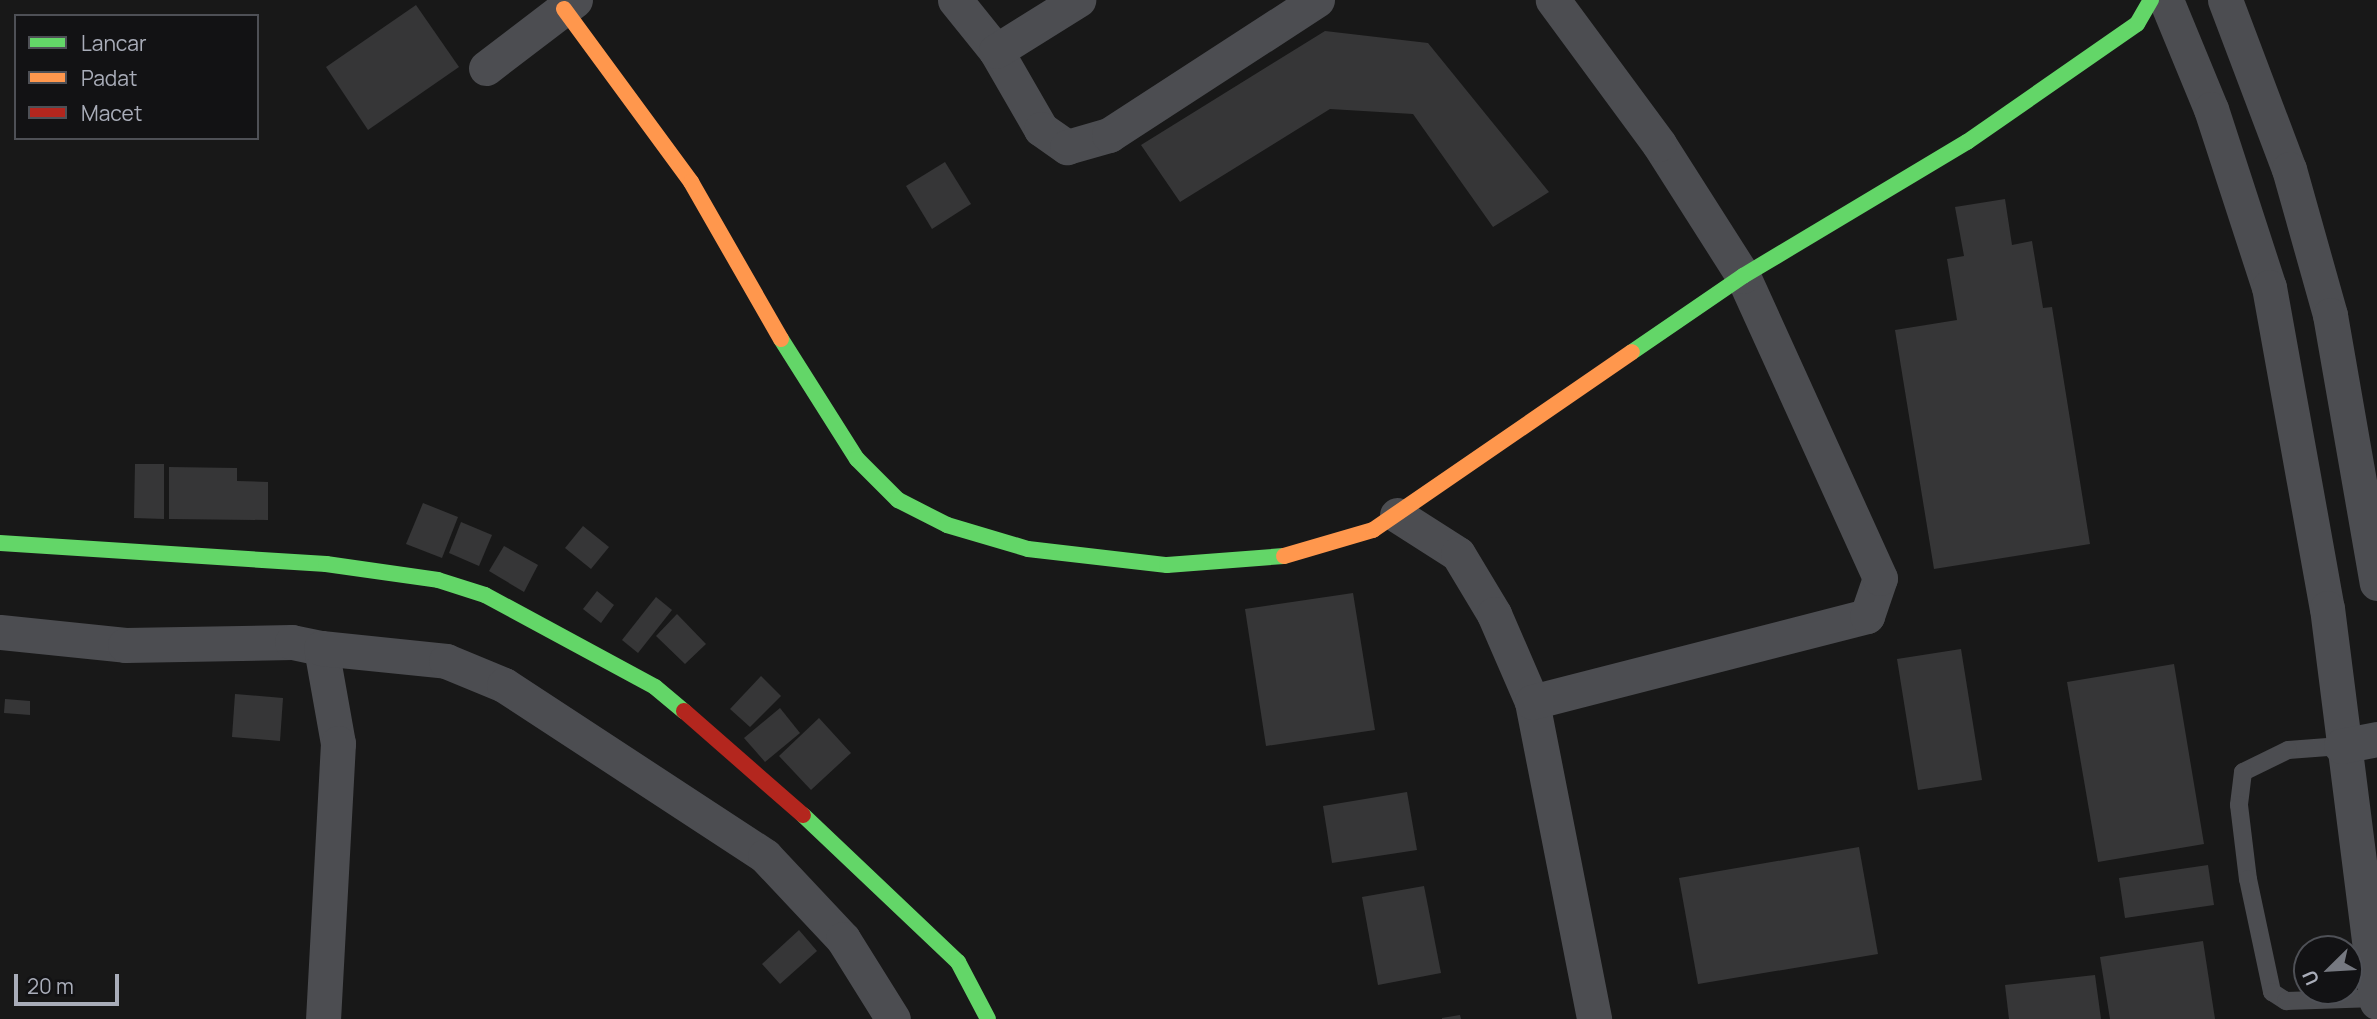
<!DOCTYPE html>
<style>
body{margin:0}
#map{position:relative;width:2377px;height:1019px;overflow:hidden;background:#181818;font-family:Manrope,sans-serif}
div>[style]{position:absolute}
[style*='--x']{left:calc(var(--x)*1px);top:calc(var(--y)*1px);width:calc(var(--w)*1px);rotate:calc(var(--a)*1deg)}
.building>*{inset:0;background:#363637}
.lane>*{height:18px;margin:-9px;padding:0 9px;transform-origin:9px;border-radius:9px;background:#4c4d51}
.street>*{height:35px;margin:-17.5px;padding:0 17.5px;transform-origin:17.5px;border-radius:17.5px;background:#4c4d51}
.fast>*{height:16px;margin:-8px;padding:0 8px;transform-origin:8px;border-radius:8px;background:#63d668}
.slow>*{height:16px;margin:-8px;padding:0 8px;transform-origin:8px;border-radius:8px;background:#ff974d}
.jam>*{height:16px;margin:-8px;padding:0 8px;transform-origin:8px;border-radius:8px;background:#b3261e}
span{translate:-50% -50%;white-space:nowrap;text-align:center;line-height:1.15;-webkit-text-stroke:5px #121214;paint-order:stroke}
.legend{position:absolute;left:14px;top:14px;width:245px;height:126px;box-sizing:border-box;background:#121214;border:2px solid #4e5056;margin:0;padding:9px 12px;list-style:none;font-size:21px;color:#a9adb9}
.legend li{display:flex;align-items:center;gap:14px;height:35px}
.legend b{width:35px;border:2px solid #4e5056}
.north{position:absolute;left:2293px;top:935px;width:70px;height:70px;box-sizing:border-box;background:#121214;border:2px solid #4e5056;border-radius:50%;rotate:246deg;font-size:19px;font-weight:700;line-height:28px;text-align:center;color:#a9adb9}
.north::after{content:'';display:block;margin:auto;width:24px;height:32px;background:#767981;clip-path:polygon(50% 0,100% 100%,50% 72%,0 100%)}
.scale{position:absolute;left:14px;top:974px;width:105px;height:32px;box-sizing:border-box;border:4px solid #a9adb9;border-top:0;padding-left:9px;font-size:21px;line-height:24px;white-space:nowrap;color:#a9adb9;-webkit-text-stroke:5px #121214;paint-order:stroke}
</style>
<div id="map">
<div class="building">
<i style="clip-path:polygon(416px 5px,459px 67px,368px 130px,326px 67px)"></i>
<i style="clip-path:polygon(1325px 31px,1428px 43px,1549px 192px,1493px 227px,1413px 114px,1330px 109px,1180px 202px,1141px 145px)"></i>
<i style="clip-path:polygon(945px 162px,971px 204px,932px 229px,906px 186px)"></i>
<i style="clip-path:polygon(2005px 199px,2012px 245px,2032px 241px,2043px 308px,2052px 307px,2090px 544px,1934px 569px,1895px 330px,1957px 320px,1947px 259px,1964px 256px,1955px 207px)"></i>
<i style="clip-path:polygon(135px 464px,164px 464px,164px 519px,134px 518px)"></i>
<i style="clip-path:polygon(169px 467px,237px 468px,237px 481px,268px 482px,268px 520px,169px 519px)"></i>
<i style="clip-path:polygon(423px 503px,458px 517px,442px 558px,406px 544px)"></i>
<i style="clip-path:polygon(461px 522px,492px 535px,479px 566px,449px 553px)"></i>
<i style="clip-path:polygon(583px 526px,609px 547px,591px 569px,565px 548px)"></i>
<i style="clip-path:polygon(504px 546px,538px 565px,524px 592px,489px 571px)"></i>
<i style="clip-path:polygon(597px 591px,614px 605px,601px 623px,583px 609px)"></i>
<i style="clip-path:polygon(1353px 593px,1375px 730px,1266px 746px,1245px 609px)"></i>
<i style="clip-path:polygon(656px 597px,672px 610px,638px 653px,622px 640px)"></i>
<i style="clip-path:polygon(677px 614px,706px 644px,685px 664px,656px 636px)"></i>
<i style="clip-path:polygon(1961px 649px,1982px 780px,1918px 790px,1897px 659px)"></i>
<i style="clip-path:polygon(2174px 664px,2204px 844px,2098px 862px,2067px 682px)"></i>
<i style="clip-path:polygon(761px 676px,781px 696px,750px 727px,730px 709px)"></i>
<i style="clip-path:polygon(235px 694px,283px 698px,280px 741px,232px 737px)"></i>
<i style="clip-path:polygon(5px 699px,30px 701px,30px 715px,4px 713px)"></i>
<i style="clip-path:polygon(780px 708px,800px 733px,765px 762px,744px 738px)"></i>
<i style="clip-path:polygon(819px 718px,851px 753px,811px 790px,779px 756px)"></i>
<i style="clip-path:polygon(1407px 792px,1417px 850px,1332px 863px,1323px 806px)"></i>
<i style="clip-path:polygon(1859px 847px,1878px 954px,1698px 984px,1679px 878px)"></i>
<i style="clip-path:polygon(2208px 865px,2214px 905px,2125px 918px,2119px 878px)"></i>
<i style="clip-path:polygon(1424px 886px,1441px 973px,1378px 985px,1362px 897px)"></i>
<i style="clip-path:polygon(799px 930px,817px 951px,780px 984px,762px 964px)"></i>
<i style="clip-path:polygon(2203px 941px,2215px 1019px,2110px 1019px,2100px 957px)"></i>
<i style="clip-path:polygon(2095px 975px,2101px 1019px,2009px 1019px,2005px 985px)"></i>
<i style="clip-path:polygon(1460px 1015px,1461px 1019px,1442px 1019px,1442px 1018px)"></i>
</div>
<div class="lane">
<i style="--x:2341;--y:746;--w:53;--a:175.7"></i>
<i style="--x:2288;--y:750;--w:50;--a:153.9"></i>
<i style="--x:2243;--y:772;--w:33;--a:97"></i>
<i style="--x:2239;--y:805;--w:75;--a:83.1"></i>
<i style="--x:2248;--y:879;--w:116;--a:78"></i>
<i style="--x:2272;--y:992;--w:17;--a:33"></i>
<i style="--x:2286;--y:1001;--w:90;--a:-1.9"></i>
</div>
<div class="street">
<i style="--x:955;--y:0;--w:65;--a:51.2"></i>
<i style="--x:996;--y:51;--w:90;--a:60"></i>
<i style="--x:1041;--y:129;--w:32;--a:35"></i>
<i style="--x:1067;--y:147;--w:44;--a:-15.9"></i>
<i style="--x:1109;--y:135;--w:248;--a:-33"></i>
<i style="--x:2166;--y:0;--w:118;--a:67.6"></i>
<i style="--x:2211;--y:109;--w:187;--a:72"></i>
<i style="--x:2269;--y:287;--w:326;--a:79.8"></i>
<i style="--x:2327;--y:608;--w:397;--a:82.8"></i>
<i style="--x:2225;--y:0;--w:181;--a:69.3"></i>
<i style="--x:2289;--y:169;--w:152;--a:74.3"></i>
<i style="--x:2330;--y:315;--w:272;--a:80.1"></i>
<i style="--x:996;--y:51;--w:97;--a:-31.9"></i>
<i style="--x:486;--y:68;--w:112;--a:-37.4"></i>
<i style="--x:1397;--y:515;--w:72;--a:32.6"></i>
<i style="--x:1458;--y:554;--w:70;--a:59"></i>
<i style="--x:1494;--y:614;--w:96;--a:66.6"></i>
<i style="--x:1532;--y:702;--w:323;--a:78.9"></i>
<i style="--x:0;--y:632;--w:126;--a:5.9"></i>
<i style="--x:125;--y:645;--w:167;--a:-1"></i>
<i style="--x:292;--y:642;--w:30;--a:12"></i>
<i style="--x:321;--y:648;--w:97;--a:79.9"></i>
<i style="--x:338;--y:743;--w:276;--a:93.1"></i>
<i style="--x:321;--y:648;--w:126;--a:5.9"></i>
<i style="--x:446;--y:661;--w:63;--a:22.5"></i>
<i style="--x:504;--y:685;--w:312;--a:33.2"></i>
<i style="--x:765;--y:856;--w:114;--a:46.8"></i>
<i style="--x:843;--y:939;--w:94;--a:58"></i>
<i style="--x:1532;--y:702;--w:346;--a:-14.4"></i>
<i style="--x:1867;--y:616;--w:40;--a:-71.1"></i>
<i style="--x:1880;--y:578;--w:332;--a:-114.4"></i>
<i style="--x:1743;--y:276;--w:156;--a:-122.5"></i>
<i style="--x:1659;--y:144;--w:179;--a:-126.4"></i>
<i style="--x:2341;--y:746;--w:37;--a:-11"></i>
</div>
<div class="fast">
<i style="--x:781;--y:339;--w:142;--a:57.7"></i>
<i style="--x:857;--y:459;--w:58;--a:45"></i>
<i style="--x:898;--y:500;--w:55;--a:27"></i>
<i style="--x:947;--y:525;--w:84;--a:16.5"></i>
<i style="--x:1028;--y:549;--w:140;--a:6.6"></i>
<i style="--x:1167;--y:565;--w:117;--a:-4.4"></i>
<i style="--x:1632;--y:352;--w:135;--a:-34.4"></i>
<i style="--x:1743;--y:276;--w:261;--a:-30.9"></i>
<i style="--x:1967;--y:142;--w:207;--a:-34.8"></i>
<i style="--x:2137;--y:24;--w:28;--a:-60"></i>
<i style="--x:0;--y:543;--w:327;--a:3.7"></i>
<i style="--x:326;--y:564;--w:113;--a:8.1"></i>
<i style="--x:438;--y:580;--w:49;--a:17.7"></i>
<i style="--x:485;--y:595;--w:193;--a:28.4"></i>
<i style="--x:655;--y:687;--w:38;--a:40"></i>
<i style="--x:803;--y:815;--w:214;--a:43.5"></i>
<i style="--x:958;--y:962;--w:64;--a:62.2"></i>
</div>
<div class="slow">
<i style="--x:564;--y:9;--w:215;--a:53.7"></i>
<i style="--x:691;--y:182;--w:181;--a:60.2"></i>
<i style="--x:1284;--y:556;--w:93;--a:-16.3"></i>
<i style="--x:1373;--y:530;--w:314;--a:-34.5"></i>
</div>
<div class="jam">
<i style="--x:684;--y:711;--w:158;--a:41.2"></i>
</div>
<ul class="legend">
<li><b style="height:9px;background:#63d668"></b>Lancar</li>
<li><b style="height:9px;background:#ff974d"></b>Padat</li>
<li><b style="height:9px;background:#b3261e"></b>Macet</li>
</ul>
<div class="north">U</div>
<div class="scale">20 m</div>
</div>
